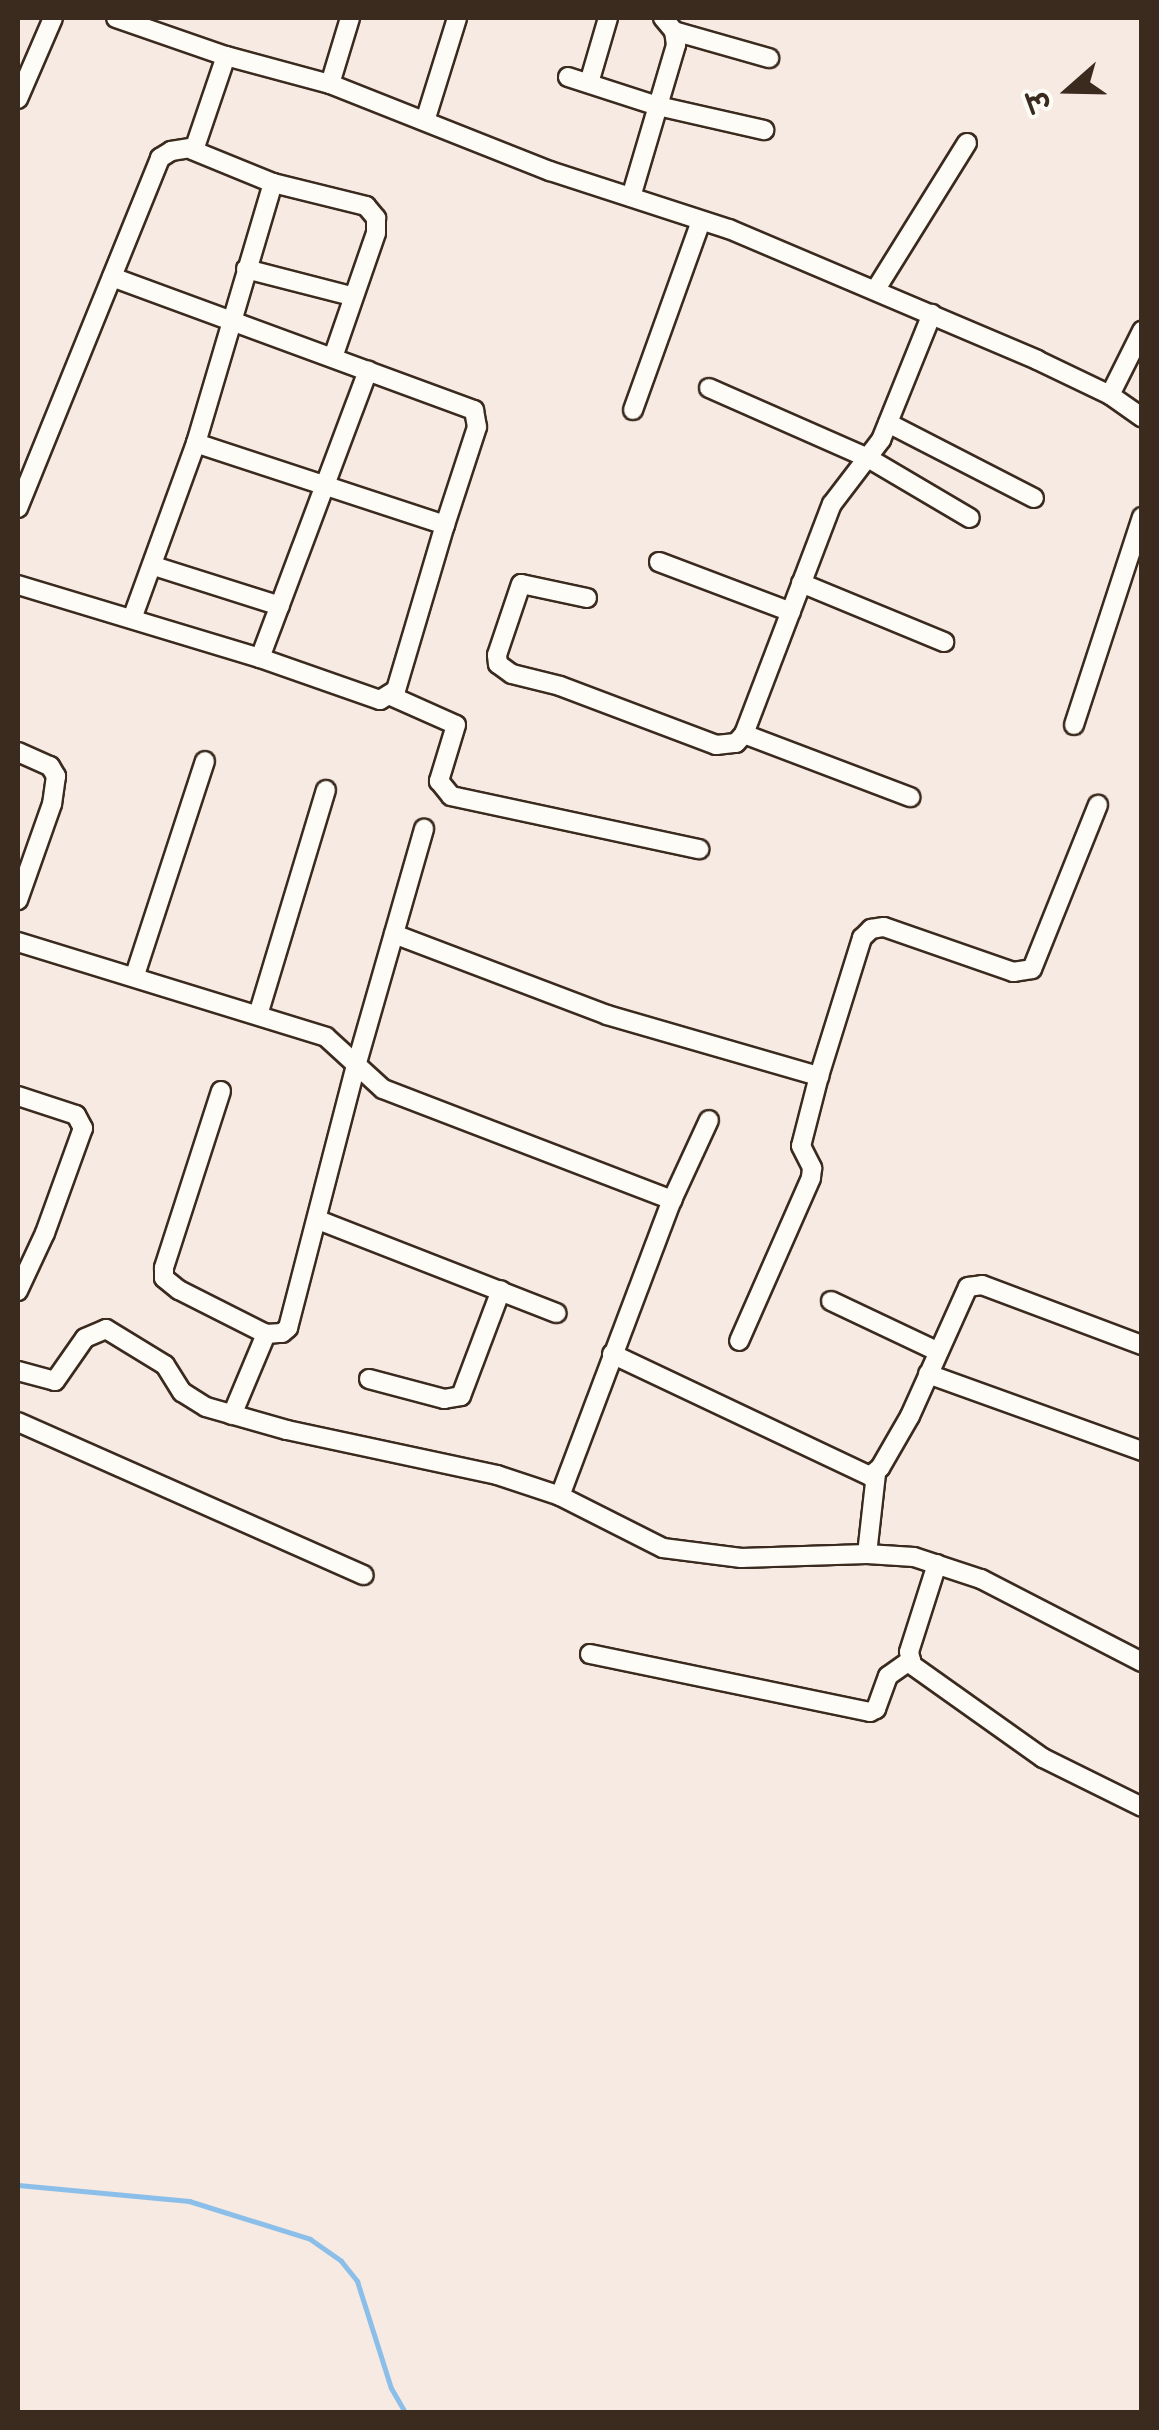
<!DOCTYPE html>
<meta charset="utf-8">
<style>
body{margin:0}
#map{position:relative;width:1159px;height:2430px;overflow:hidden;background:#f6eae2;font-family:Pangolin,"Playpen Sans Deva",sans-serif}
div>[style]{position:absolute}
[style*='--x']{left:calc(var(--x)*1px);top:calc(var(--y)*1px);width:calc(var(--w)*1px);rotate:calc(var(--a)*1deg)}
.stream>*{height:5px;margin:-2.5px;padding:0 2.5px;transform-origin:2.5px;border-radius:2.5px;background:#8bbee8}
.roads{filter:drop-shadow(2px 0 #3b2a1e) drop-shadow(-2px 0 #3b2a1e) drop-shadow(0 2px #3b2a1e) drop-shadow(0 -2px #3b2a1e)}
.minor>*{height:18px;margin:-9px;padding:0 9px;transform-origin:9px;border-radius:9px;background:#fdfcf7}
span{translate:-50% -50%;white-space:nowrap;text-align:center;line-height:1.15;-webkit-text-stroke:9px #fdfcf7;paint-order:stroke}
.frame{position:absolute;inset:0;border:20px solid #3b2a1e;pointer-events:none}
.north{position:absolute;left:1019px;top:40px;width:100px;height:100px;-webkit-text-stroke:8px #fdfcf7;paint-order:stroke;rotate:250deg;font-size:28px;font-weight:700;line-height:40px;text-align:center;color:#3b2a1e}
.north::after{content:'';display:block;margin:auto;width:35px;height:45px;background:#3b2a1e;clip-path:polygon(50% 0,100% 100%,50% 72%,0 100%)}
</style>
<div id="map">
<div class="stream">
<i style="--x:18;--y:2185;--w:172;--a:5.3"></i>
<i style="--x:189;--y:2201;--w:127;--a:17.4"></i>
<i style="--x:310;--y:2239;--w:38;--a:35"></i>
<i style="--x:341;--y:2261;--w:26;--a:51"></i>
<i style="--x:357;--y:2281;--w:112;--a:72.4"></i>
<i style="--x:391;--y:2388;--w:28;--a:60"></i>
</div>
<div class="roads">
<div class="minor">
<i style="--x:116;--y:18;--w:116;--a:19.1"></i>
<i style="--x:226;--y:56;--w:108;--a:15.1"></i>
<i style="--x:330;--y:84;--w:237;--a:21.6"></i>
<i style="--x:550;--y:171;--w:188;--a:18"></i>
<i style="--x:729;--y:229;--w:335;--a:23"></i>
<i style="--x:1037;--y:360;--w:81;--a:25.6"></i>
<i style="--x:1110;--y:395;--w:39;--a:35"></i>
<i style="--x:674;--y:31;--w:99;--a:15.9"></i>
<i style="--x:568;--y:77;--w:95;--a:17.9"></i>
<i style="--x:658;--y:106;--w:109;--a:12.8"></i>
<i style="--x:589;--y:83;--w:68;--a:-73.7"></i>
<i style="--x:330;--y:84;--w:69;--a:-73.1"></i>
<i style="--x:18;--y:99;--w:88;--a:-66.6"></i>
<i style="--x:425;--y:121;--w:108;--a:-72.7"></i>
<i style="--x:192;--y:150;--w:87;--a:22.2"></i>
<i style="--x:273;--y:183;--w:271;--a:106.5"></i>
<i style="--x:273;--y:183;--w:96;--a:13.9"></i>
<i style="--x:366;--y:206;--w:16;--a:50"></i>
<i style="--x:376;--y:218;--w:15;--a:90"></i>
<i style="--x:376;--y:233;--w:131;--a:109.1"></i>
<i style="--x:631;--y:197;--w:159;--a:-73.5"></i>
<i style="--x:676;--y:45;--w:14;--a:-98"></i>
<i style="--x:674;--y:31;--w:17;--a:-130"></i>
<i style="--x:246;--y:269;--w:108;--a:14.4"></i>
<i style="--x:112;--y:277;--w:386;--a:20.2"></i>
<i style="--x:474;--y:410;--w:17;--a:80"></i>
<i style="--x:477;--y:427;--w:103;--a:108.1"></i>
<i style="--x:876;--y:289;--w:172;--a:-58.1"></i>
<i style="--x:709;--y:388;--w:174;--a:23.8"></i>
<i style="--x:868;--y:458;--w:118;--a:30.5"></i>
<i style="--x:1110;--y:395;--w:72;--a:-63.4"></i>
<i style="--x:633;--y:410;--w:201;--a:-70.2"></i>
<i style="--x:888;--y:423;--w:164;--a:27.2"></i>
<i style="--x:18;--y:508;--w:378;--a:-67.9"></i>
<i style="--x:160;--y:158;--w:13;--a:-32"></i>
<i style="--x:171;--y:151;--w:24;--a:-9"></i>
<i style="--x:195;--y:147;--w:96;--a:-71.2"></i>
<i style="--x:659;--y:562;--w:141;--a:20.7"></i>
<i style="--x:154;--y:566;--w:132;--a:17.6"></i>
<i style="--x:801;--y:583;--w:155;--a:22.4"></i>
<i style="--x:18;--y:585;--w:253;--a:16.8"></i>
<i style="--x:260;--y:658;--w:127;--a:19.3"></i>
<i style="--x:380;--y:700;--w:19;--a:-32"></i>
<i style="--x:396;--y:690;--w:172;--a:-73.5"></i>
<i style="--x:445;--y:525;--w:262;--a:-161.8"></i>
<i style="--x:196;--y:443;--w:187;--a:110"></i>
<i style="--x:587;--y:598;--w:67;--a:-168"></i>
<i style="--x:521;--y:584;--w:75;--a:108.7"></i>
<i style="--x:497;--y:655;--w:9;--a:84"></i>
<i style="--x:498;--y:664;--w:17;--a:36"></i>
<i style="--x:512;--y:674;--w:49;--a:14"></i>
<i style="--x:560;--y:686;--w:167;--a:20.7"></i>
<i style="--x:716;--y:745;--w:20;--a:-6"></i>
<i style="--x:736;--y:743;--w:12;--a:-48"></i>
<i style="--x:744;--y:734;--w:246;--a:-69.1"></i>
<i style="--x:832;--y:504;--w:81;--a:-52.6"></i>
<i style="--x:881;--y:440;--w:136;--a:-68"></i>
<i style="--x:260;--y:658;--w:307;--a:-69.4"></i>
<i style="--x:391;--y:696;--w:71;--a:24"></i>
<i style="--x:456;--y:725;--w:59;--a:106.9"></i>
<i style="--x:439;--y:781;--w:19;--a:51"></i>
<i style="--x:451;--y:796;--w:254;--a:12.1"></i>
<i style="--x:1074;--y:725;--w:219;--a:-71.9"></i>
<i style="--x:744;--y:734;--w:178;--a:20.8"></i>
<i style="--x:18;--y:752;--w:35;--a:24"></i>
<i style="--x:50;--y:766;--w:12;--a:59"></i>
<i style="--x:56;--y:776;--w:28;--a:98"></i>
<i style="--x:52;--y:804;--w:102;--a:109.5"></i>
<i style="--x:394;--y:934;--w:228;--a:20.8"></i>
<i style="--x:607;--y:1015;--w:221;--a:16.1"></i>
<i style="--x:819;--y:1076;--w:72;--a:104.4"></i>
<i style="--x:801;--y:1146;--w:25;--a:63"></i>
<i style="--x:812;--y:1168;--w:10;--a:96"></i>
<i style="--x:811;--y:1178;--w:178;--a:113.8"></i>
<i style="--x:18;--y:942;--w:322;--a:17.1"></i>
<i style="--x:326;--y:1037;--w:77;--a:42.4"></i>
<i style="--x:383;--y:1089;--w:310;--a:21"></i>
<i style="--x:135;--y:975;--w:225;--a:-71.9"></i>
<i style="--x:258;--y:1015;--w:235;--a:-73.2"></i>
<i style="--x:819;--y:1076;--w:145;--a:-72.7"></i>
<i style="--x:862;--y:938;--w:13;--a:-45"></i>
<i style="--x:871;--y:929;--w:13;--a:-9"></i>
<i style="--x:884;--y:927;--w:137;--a:19.2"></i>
<i style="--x:1013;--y:972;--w:19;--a:-9"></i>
<i style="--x:1032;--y:969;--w:177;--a:-68.1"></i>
<i style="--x:221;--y:1091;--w:186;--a:107.9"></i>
<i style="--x:164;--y:1268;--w:10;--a:90"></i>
<i style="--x:164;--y:1278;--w:19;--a:39"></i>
<i style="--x:179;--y:1290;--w:97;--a:26.8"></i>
<i style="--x:266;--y:1334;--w:16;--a:-4"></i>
<i style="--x:282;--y:1333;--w:8;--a:-40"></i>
<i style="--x:288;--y:1328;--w:271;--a:-75.5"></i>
<i style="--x:356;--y:1066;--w:247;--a:-74"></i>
<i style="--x:18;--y:1096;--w:61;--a:18.1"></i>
<i style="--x:76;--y:1115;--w:15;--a:62"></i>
<i style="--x:83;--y:1128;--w:112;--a:109.9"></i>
<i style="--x:45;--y:1233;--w:64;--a:115"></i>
<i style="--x:318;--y:1220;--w:256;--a:21.3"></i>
<i style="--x:831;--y:1301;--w:117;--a:25.3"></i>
<i style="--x:612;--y:1354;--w:285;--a:25.3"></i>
<i style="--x:870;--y:1476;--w:13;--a:-39"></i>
<i style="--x:880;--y:1468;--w:60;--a:-60"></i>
<i style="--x:910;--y:1416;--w:141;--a:-65.8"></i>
<i style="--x:968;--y:1287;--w:14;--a:-8"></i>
<i style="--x:982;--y:1285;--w:171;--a:20.6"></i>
<i style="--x:18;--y:1371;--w:38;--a:15"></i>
<i style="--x:55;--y:1381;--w:52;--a:-55.1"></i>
<i style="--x:85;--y:1338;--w:23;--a:-23"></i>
<i style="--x:106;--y:1329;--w:69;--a:31.4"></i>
<i style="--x:165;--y:1365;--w:32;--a:58"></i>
<i style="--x:182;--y:1392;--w:28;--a:32"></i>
<i style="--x:206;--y:1407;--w:84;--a:15.9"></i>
<i style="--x:287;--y:1430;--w:215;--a:12.1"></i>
<i style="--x:497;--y:1475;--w:66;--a:18.4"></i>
<i style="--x:560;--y:1496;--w:115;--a:26.8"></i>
<i style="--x:663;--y:1548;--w:79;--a:7.3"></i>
<i style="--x:741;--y:1558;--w:126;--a:-1.8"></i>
<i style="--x:867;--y:1554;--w:47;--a:3.7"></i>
<i style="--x:914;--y:1557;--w:71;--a:18.2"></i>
<i style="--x:981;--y:1579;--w:181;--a:27.3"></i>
<i style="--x:928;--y:1374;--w:227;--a:19.8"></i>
<i style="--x:369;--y:1379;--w:78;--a:14.9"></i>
<i style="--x:444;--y:1399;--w:17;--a:-10"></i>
<i style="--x:461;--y:1396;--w:113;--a:-69.3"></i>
<i style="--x:232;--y:1415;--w:88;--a:-67.2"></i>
<i style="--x:18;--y:1422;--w:378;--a:23.9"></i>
<i style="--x:560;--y:1496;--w:316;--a:-69.3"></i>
<i style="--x:672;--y:1200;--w:88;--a:-65.2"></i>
<i style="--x:867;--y:1554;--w:81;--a:-83.6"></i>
<i style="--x:937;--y:1564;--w:92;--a:107.7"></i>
<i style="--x:909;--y:1652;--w:13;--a:77"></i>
<i style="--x:912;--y:1665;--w:161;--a:35.4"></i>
<i style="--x:1043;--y:1758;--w:110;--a:26.3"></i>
<i style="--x:590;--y:1654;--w:286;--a:11.7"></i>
<i style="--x:870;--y:1712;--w:7;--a:-27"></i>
<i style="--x:876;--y:1709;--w:35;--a:-70"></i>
<i style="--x:888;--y:1676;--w:28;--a:-35"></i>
</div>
</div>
<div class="frame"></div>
<div class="north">उ</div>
</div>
